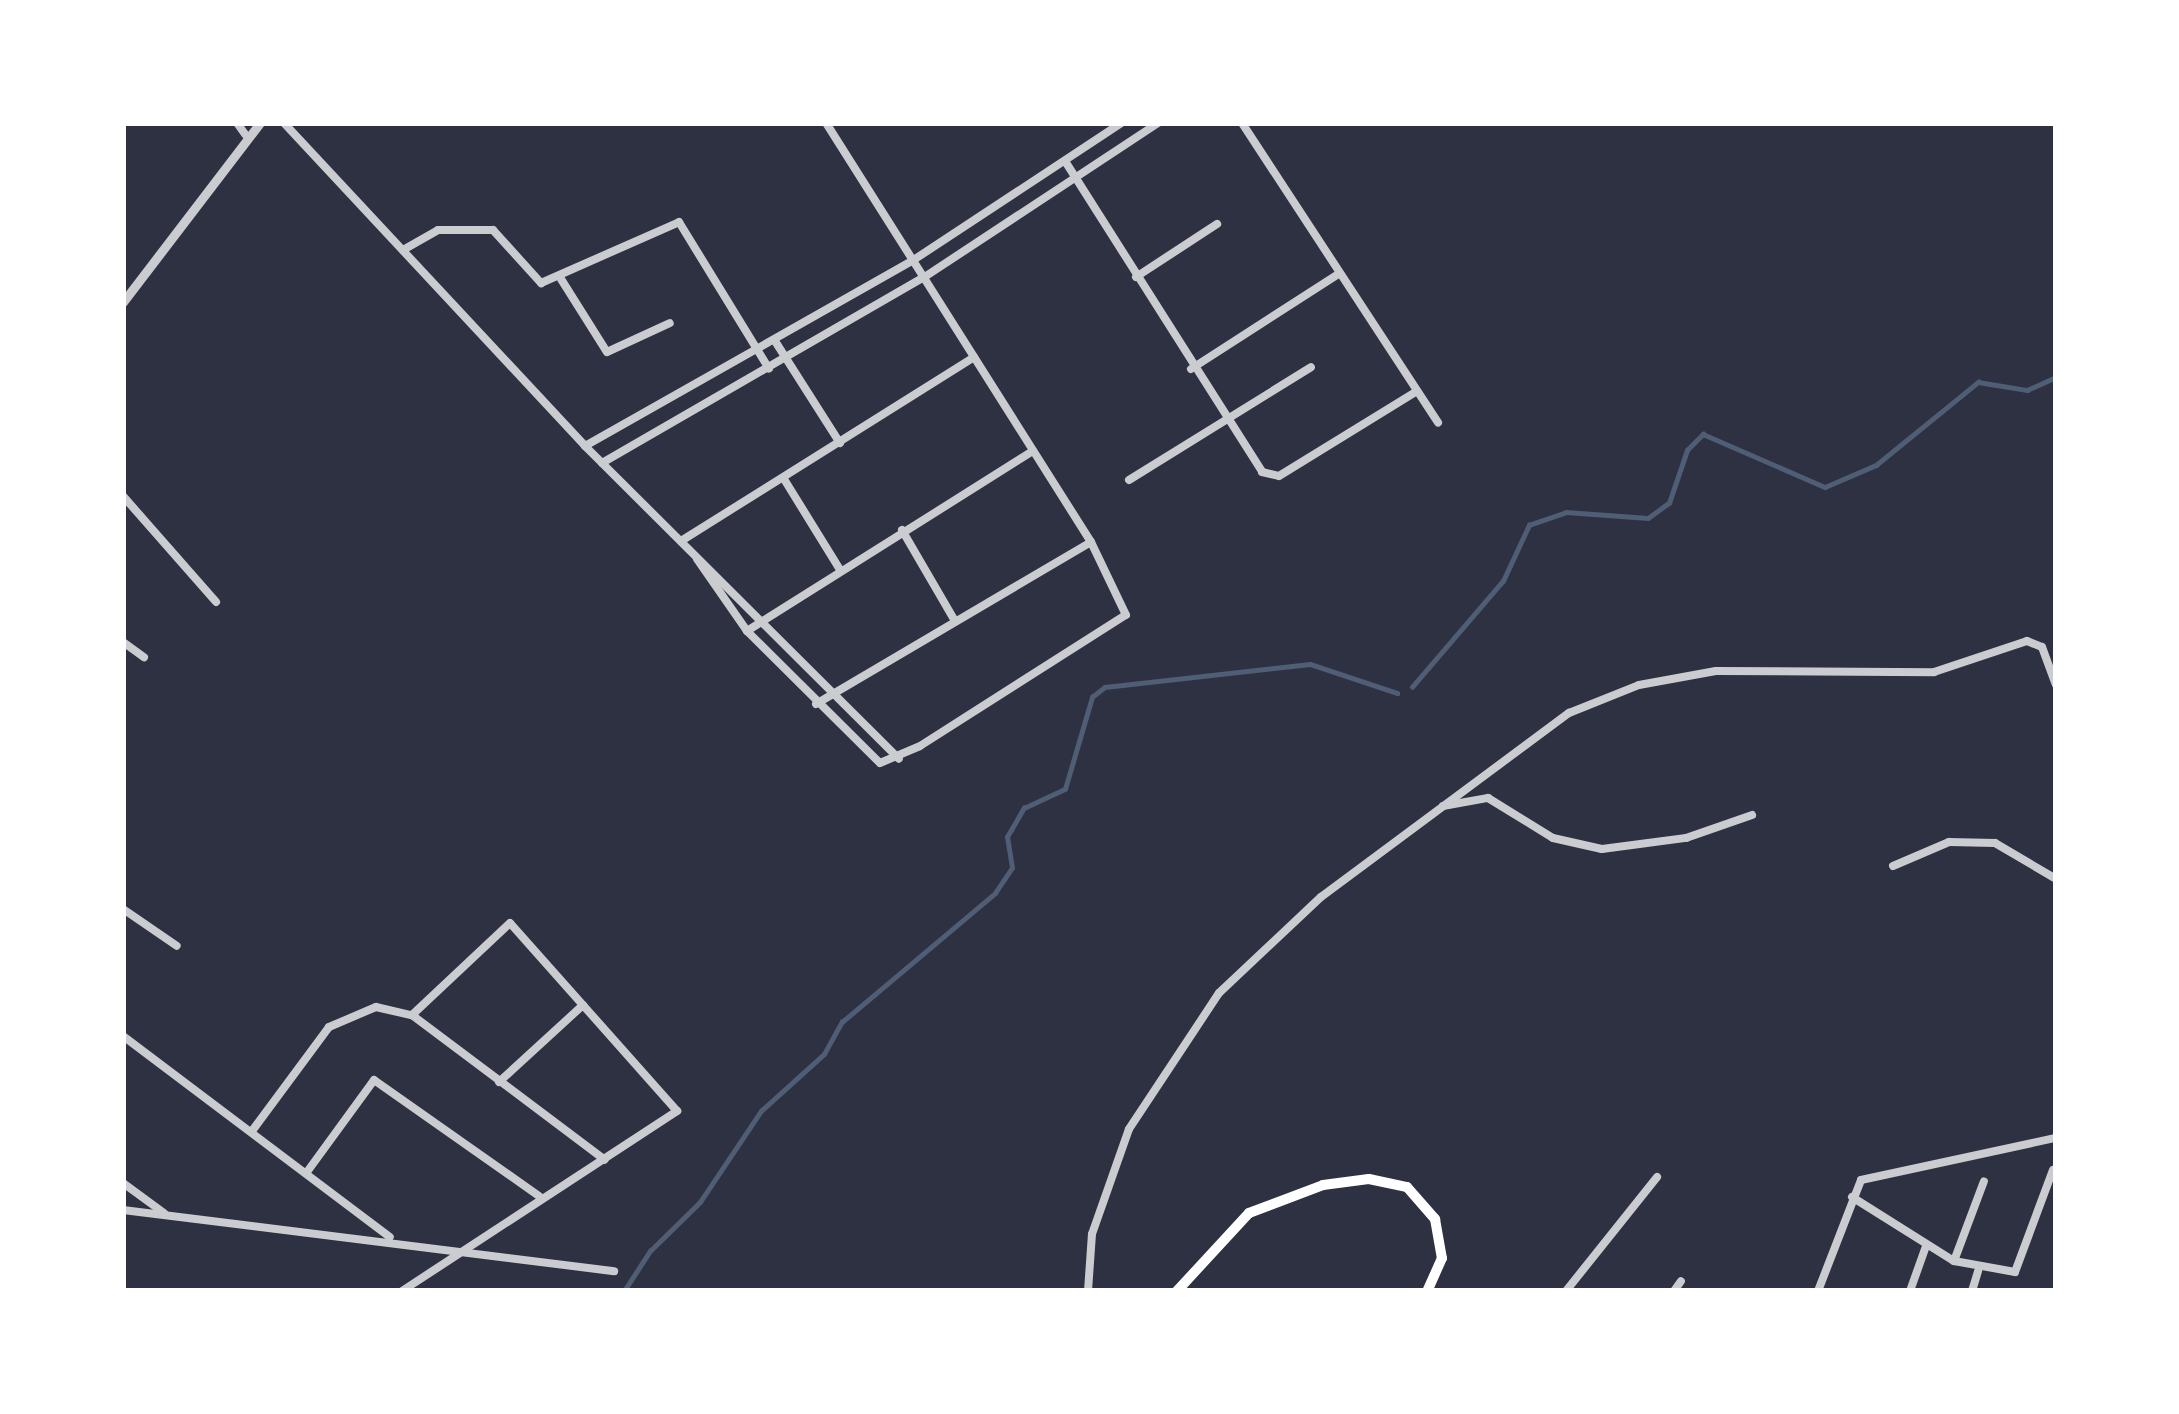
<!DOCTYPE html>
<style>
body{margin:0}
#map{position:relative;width:2179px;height:1414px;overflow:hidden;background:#2d3142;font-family:"Asap Condensed",sans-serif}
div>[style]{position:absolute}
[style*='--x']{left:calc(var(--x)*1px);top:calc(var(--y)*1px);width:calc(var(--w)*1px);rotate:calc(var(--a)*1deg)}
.stream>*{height:4.5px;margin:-2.25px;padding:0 2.25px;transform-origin:2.25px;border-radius:2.25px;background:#4f5d75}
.minor>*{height:8px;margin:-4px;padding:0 4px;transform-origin:4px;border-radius:4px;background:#caccd0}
.tertiary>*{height:9px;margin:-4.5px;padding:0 4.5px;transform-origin:4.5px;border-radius:4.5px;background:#caccd0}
.secondary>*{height:10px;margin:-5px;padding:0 5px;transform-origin:5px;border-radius:5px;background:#fff}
span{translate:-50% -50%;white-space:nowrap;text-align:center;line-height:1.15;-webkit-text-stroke:10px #fff;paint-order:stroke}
.frame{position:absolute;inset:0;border:126px solid #fff;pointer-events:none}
</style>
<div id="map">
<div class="stream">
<i style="--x:1412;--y:687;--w:140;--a:-49.4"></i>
<i style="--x:1503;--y:581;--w:62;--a:-65.1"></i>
<i style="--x:1529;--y:525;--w:39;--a:-19"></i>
<i style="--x:1566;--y:512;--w:82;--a:4.2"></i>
<i style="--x:1648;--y:518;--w:26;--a:-36"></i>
<i style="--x:1669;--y:503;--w:56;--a:-71.2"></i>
<i style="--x:1687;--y:450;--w:23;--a:-45"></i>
<i style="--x:1703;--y:434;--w:133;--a:23.5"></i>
<i style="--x:1825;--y:487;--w:56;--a:-23.3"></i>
<i style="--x:1876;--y:465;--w:132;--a:-39.1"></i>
<i style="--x:1978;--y:382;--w:50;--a:9.3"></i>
<i style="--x:2027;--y:390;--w:32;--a:-24"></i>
<i style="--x:624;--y:1291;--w:48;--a:-57"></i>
<i style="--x:650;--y:1251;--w:70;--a:-44.4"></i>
<i style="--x:700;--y:1202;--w:110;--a:-56.2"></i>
<i style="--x:761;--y:1111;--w:85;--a:-42.1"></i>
<i style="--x:824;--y:1054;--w:37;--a:-61"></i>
<i style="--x:842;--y:1022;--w:200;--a:-40.1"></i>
<i style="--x:995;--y:893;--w:30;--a:-56"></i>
<i style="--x:1012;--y:868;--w:31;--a:-99"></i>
<i style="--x:1007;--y:837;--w:34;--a:-60"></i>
<i style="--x:1024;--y:808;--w:45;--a:-24.9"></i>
<i style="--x:1065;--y:789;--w:96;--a:-73.6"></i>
<i style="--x:1092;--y:697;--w:16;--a:-38"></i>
<i style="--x:1105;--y:687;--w:206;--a:-6.4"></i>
<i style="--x:1310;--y:664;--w:92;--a:18.4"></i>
</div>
<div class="minor">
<i style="--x:237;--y:123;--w:14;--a:54"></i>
<i style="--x:284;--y:123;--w:442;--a:47"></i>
<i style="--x:585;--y:446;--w:443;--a:44.9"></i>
<i style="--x:1242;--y:123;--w:358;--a:56.8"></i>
<i style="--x:1065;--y:161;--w:368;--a:57.6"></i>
<i style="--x:1262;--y:472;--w:17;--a:13"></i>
<i style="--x:1279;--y:476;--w:162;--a:-31.6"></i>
<i style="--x:403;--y:250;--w:40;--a:-29.7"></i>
<i style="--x:438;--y:230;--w:55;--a:0"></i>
<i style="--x:493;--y:230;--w:72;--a:47.8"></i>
<i style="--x:541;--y:283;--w:151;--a:-23.8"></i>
<i style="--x:679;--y:222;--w:172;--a:58.5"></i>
<i style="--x:1136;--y:277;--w:97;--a:-33.2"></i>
<i style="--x:561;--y:279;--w:86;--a:57.8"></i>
<i style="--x:607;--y:352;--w:69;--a:-24.7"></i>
<i style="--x:775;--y:341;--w:121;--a:57.5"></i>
<i style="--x:1191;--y:369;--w:177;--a:-32.8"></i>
<i style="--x:585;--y:446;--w:376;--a:-29.5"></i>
<i style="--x:912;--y:261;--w:250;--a:-33.4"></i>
<i style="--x:602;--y:463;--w:370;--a:-30"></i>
<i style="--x:923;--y:278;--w:282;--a:-33.4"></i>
<i style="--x:784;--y:479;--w:105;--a:58.3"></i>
<i style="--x:1129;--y:480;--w:214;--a:-31.8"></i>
<i style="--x:123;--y:496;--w:141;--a:48.7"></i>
<i style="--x:902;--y:530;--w:105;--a:59.8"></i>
<i style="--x:681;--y:541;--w:346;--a:-32.1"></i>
<i style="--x:697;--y:559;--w:88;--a:55.2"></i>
<i style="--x:747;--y:631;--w:187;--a:44.8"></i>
<i style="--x:880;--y:763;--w:43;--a:-23"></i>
<i style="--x:920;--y:746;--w:244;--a:-32.5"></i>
<i style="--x:1126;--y:615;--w:81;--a:-115.6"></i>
<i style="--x:1091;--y:542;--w:496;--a:-122.3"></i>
<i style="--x:747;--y:631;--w:338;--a:-32.2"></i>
<i style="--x:123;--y:642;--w:26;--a:36"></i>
<i style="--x:816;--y:704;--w:319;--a:-30.5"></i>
<i style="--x:1443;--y:806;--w:46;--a:-10.1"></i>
<i style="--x:1488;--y:798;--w:76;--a:31.6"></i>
<i style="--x:1553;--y:838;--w:50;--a:12.7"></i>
<i style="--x:1602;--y:849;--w:85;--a:-7.5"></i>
<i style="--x:1686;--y:838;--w:70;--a:-19.2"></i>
<i style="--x:1893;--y:866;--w:61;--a:-23.2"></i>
<i style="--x:1949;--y:842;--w:46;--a:1.2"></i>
<i style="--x:1995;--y:843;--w:71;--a:30.5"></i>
<i style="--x:123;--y:909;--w:65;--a:34.4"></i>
<i style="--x:123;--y:1036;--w:334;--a:37"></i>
<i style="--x:499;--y:1082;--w:114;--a:-42.5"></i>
<i style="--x:252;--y:1131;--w:129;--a:-53.5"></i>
<i style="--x:329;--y:1027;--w:51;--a:-23.1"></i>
<i style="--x:376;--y:1007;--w:37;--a:13"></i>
<i style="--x:412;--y:1015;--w:241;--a:36.9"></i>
<i style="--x:307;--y:1172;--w:114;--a:-53.9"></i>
<i style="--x:374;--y:1080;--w:202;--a:35.1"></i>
<i style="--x:123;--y:1183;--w:51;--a:36.2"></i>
<i style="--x:1852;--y:1197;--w:120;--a:32.1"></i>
<i style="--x:1954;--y:1261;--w:62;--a:10.2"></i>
<i style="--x:2015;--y:1272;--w:109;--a:-69.6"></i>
<i style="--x:123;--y:1210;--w:495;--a:7.1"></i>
<i style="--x:1954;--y:1261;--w:85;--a:-69.4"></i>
<i style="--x:402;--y:1291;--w:329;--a:-33.2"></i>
<i style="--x:677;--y:1111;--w:251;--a:-131.6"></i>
<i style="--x:510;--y:923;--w:134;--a:136.8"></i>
<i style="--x:1088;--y:1291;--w:57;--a:-86"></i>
<i style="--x:1092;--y:1234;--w:111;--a:-70.6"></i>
<i style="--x:1129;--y:1129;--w:163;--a:-56.5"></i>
<i style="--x:1219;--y:993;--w:140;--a:-43.3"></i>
<i style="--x:1321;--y:897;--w:309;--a:-36.6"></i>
<i style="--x:1569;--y:713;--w:75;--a:-21.8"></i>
<i style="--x:1639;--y:685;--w:78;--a:-10.3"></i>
<i style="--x:1716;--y:671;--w:218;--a:0.3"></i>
<i style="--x:1934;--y:672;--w:98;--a:-18.4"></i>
<i style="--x:2027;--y:641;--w:16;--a:22"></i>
<i style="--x:2042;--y:647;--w:40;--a:69.8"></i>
<i style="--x:1566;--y:1291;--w:146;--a:-51.4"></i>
<i style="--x:1674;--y:1291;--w:12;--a:-55"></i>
<i style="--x:1818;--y:1291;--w:119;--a:-68.8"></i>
<i style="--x:1861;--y:1180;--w:199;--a:-12.2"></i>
<i style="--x:1910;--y:1291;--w:48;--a:-70.4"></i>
<i style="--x:1972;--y:1291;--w:21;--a:-73"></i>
</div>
<div class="tertiary">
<i style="--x:123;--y:302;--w:225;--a:-52.6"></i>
</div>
<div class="secondary">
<i style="--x:1177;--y:1291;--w:106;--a:-47.3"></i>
<i style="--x:1249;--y:1213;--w:79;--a:-20.7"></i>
<i style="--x:1323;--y:1185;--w:46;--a:-7.4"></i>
<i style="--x:1369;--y:1179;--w:39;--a:12"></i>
<i style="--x:1407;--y:1187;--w:43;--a:48.8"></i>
<i style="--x:1435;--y:1219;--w:40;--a:80"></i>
<i style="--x:1442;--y:1258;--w:36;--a:114"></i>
</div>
<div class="frame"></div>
</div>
